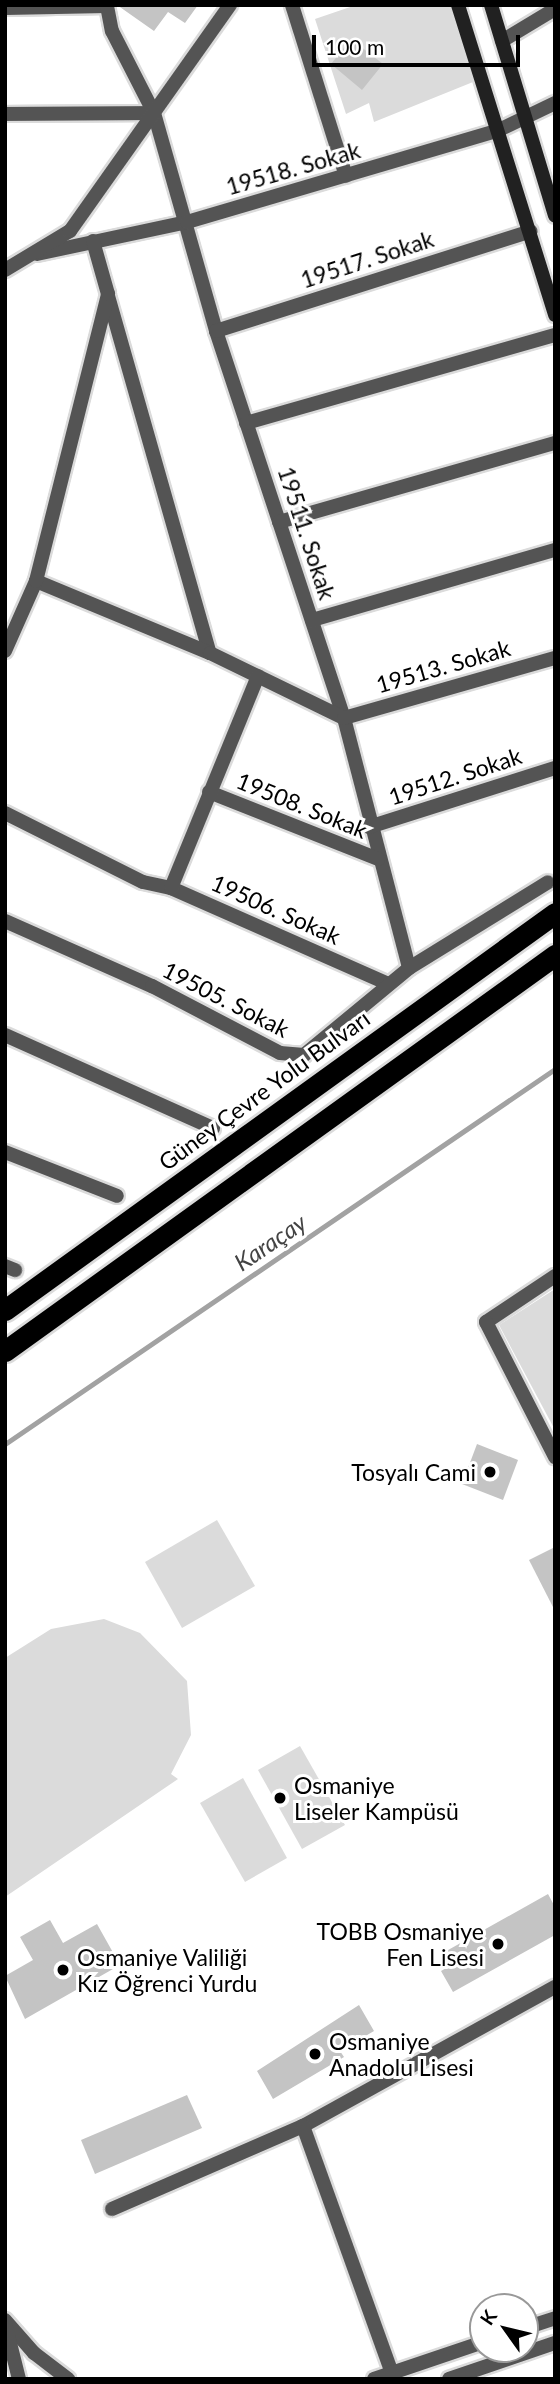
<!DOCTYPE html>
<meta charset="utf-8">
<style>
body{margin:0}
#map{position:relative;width:560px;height:2384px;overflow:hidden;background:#fff;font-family:Lato,sans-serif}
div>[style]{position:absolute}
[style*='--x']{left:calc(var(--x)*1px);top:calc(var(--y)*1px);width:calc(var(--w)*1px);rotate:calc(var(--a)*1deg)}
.green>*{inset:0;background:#dbdbdb}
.stream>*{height:4.5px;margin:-2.25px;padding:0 2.25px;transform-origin:2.25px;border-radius:2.25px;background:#a2a2a2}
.building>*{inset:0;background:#c4c4c4}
.roads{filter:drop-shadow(2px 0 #dbdbdb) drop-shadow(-2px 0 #dbdbdb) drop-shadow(0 2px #dbdbdb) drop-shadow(0 -2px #dbdbdb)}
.street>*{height:14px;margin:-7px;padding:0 7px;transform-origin:7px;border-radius:7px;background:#545454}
.secondary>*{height:14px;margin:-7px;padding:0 7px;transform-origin:7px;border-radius:7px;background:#212121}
.highway>*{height:21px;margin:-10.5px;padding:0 10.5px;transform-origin:10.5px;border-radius:10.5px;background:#000}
.dots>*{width:19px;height:19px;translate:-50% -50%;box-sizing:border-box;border:4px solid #fff;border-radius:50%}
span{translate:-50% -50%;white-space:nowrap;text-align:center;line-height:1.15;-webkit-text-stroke:6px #fff;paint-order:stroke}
.street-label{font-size:23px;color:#000}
.poi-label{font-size:23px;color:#000}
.right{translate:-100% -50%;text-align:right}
.left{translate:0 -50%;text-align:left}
.water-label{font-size:24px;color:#434343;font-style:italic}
.frame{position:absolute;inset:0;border:7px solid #000;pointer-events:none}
.north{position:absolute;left:469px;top:2293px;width:70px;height:70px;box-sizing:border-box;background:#fff;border:2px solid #999;border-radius:50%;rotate:304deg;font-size:19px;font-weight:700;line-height:28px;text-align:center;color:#000}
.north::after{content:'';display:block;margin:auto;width:24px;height:32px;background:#000;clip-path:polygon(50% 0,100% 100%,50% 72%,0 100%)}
.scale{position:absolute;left:312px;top:35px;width:208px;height:32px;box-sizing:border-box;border:4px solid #000;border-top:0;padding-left:9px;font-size:21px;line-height:24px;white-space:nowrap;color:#000;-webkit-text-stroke:5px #fff;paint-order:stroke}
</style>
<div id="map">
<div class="green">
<i style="clip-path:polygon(356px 5px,449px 5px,473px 82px,374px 122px,369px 103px,346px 114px,315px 19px)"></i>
<i style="clip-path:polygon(555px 1289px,555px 1430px,499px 1325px)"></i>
<i style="clip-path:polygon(217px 1520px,255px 1586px,182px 1628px,145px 1562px)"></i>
<i style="clip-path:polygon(104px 1619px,140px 1633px,187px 1681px,191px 1735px,171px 1774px,178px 1779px,5px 1897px,5px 1658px,51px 1629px)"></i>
<i style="clip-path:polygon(300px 1746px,345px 1825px,302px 1849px,258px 1770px)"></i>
<i style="clip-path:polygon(243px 1778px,287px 1858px,245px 1882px,200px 1803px)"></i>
</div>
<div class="stream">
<i style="--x:5;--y:1444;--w:666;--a:-34.29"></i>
</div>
<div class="building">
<i style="clip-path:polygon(117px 5px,198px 5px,185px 23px,168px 12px,154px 31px)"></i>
<i style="clip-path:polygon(351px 39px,383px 64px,362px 90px,331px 64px)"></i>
<i style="clip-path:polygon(477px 1444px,518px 1460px,503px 1500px,462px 1484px)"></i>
<i style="clip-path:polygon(555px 1547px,555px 1611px,529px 1560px)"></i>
<i style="clip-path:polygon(548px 1894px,555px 1907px,555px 1935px,453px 1992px,441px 1971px,448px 1967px,441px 1954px)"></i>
<i style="clip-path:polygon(50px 1920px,63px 1943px,97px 1924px,120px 1965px,25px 2019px,5px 1976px,33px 1960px,20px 1937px)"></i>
<i style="clip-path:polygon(359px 2005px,374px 2031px,340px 2051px,344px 2057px,273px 2099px,257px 2071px)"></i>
<i style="clip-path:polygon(187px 2095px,202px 2128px,95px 2174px,81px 2140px)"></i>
</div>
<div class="roads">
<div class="street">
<i style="--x:292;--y:5;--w:179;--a:72.5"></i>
<i style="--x:5;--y:8;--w:102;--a:-1.1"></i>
<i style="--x:107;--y:6;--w:25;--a:79"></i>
<i style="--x:112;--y:31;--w:92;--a:62.9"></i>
<i style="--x:154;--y:113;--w:227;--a:74.1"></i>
<i style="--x:216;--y:331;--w:408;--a:71.7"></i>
<i style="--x:344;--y:718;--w:258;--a:75.4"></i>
<i style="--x:502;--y:41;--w:62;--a:-31.1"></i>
<i style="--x:5;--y:114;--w:149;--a:-0.4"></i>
<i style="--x:37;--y:254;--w:153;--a:-12"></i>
<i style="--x:187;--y:222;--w:325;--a:-16.4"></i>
<i style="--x:499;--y:130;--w:62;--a:-25.7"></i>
<i style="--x:5;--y:270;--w:76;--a:-31"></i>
<i style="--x:70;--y:231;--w:277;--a:-54.7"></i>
<i style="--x:108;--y:296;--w:371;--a:74.1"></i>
<i style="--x:216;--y:331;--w:330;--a:-17.6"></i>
<i style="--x:246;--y:423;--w:321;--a:-15.9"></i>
<i style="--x:279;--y:522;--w:287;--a:-16"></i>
<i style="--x:36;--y:581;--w:188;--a:22.5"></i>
<i style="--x:210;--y:653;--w:149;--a:25.9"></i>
<i style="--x:344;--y:718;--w:219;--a:-15.9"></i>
<i style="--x:312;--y:620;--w:253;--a:-16.1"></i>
<i style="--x:5;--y:651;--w:77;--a:-66.1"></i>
<i style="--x:36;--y:581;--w:296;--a:-75.9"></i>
<i style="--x:108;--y:294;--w:55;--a:-105.8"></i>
<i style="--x:209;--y:792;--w:182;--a:21.6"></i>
<i style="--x:5;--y:813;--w:154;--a:26.6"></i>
<i style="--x:143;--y:882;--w:29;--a:12"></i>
<i style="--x:171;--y:888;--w:238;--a:23.8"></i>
<i style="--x:369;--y:827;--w:195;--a:-17.6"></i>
<i style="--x:171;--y:888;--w:229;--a:-67.7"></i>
<i style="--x:5;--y:921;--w:161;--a:23.9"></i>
<i style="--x:152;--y:986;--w:144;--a:27.6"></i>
<i style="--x:280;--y:1053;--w:24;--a:5"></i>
<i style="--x:304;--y:1055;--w:136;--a:-39.6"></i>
<i style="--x:409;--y:968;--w:163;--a:-31.7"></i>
<i style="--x:5;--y:1035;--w:228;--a:24.1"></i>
<i style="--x:5;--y:1152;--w:120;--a:21.4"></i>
<i style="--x:5;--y:1266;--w:11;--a:22"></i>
<i style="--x:555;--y:1276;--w:83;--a:146.3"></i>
<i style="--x:486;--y:1322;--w:152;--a:62.9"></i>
<i style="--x:303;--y:2126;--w:288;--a:-28.9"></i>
<i style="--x:112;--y:2209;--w:208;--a:-23.5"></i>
<i style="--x:303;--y:2126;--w:263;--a:70.2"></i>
<i style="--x:5;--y:2320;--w:44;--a:48.7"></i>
<i style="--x:34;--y:2353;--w:43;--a:37.4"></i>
<i style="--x:5;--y:2323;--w:58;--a:76"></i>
<i style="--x:525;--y:2328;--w:32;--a:-18"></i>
<i style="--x:374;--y:2379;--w:115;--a:-18.7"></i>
<i style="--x:449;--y:2379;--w:112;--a:-18.8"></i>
</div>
<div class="secondary">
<i style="--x:458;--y:5;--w:325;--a:72.6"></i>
<i style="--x:491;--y:5;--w:220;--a:73.1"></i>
</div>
<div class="highway">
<i style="--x:5;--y:1310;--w:678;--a:-35.82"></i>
<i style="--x:5;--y:1351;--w:678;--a:-35.75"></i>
</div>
</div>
<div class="dots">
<i style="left:490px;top:1472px;background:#000"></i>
<i style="left:280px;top:1798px;background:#000"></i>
<i style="left:498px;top:1944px;background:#000"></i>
<i style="left:63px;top:1970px;background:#000"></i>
<i style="left:315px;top:2054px;background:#000"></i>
</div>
<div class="street-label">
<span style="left:293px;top:168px;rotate:-16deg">19518. Sokak</span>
<span style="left:367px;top:259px;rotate:-18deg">19517. Sokak</span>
<span style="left:307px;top:533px;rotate:72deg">19511. Sokak</span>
<span style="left:443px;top:666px;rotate:-16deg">19513. Sokak</span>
<span style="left:455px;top:776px;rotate:-18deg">19512. Sokak</span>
<span style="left:302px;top:805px;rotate:22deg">19508. Sokak</span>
<span style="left:276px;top:909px;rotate:24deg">19506. Sokak</span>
<span style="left:226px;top:999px;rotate:27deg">19505. Sokak</span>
<span style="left:264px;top:1090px;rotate:-36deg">Güney Çevre Yolu Bulvarı</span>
</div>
<div class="poi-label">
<span class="right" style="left:476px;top:1472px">Tosyalı Cami</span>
<span class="left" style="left:294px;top:1798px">Osmaniye<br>Liseler Kampüsü</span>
<span class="right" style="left:484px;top:1944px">TOBB Osmaniye<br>Fen Lisesi</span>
<span class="left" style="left:77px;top:1970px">Osmaniye Valiliği<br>Kız Öğrenci Yurdu</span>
<span class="left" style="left:329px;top:2054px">Osmaniye<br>Anadolu Lisesi</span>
</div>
<div class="water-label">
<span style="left:270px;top:1242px;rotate:-34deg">Karaçay</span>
</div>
<div class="frame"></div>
<div class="north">K</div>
<div class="scale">100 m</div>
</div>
